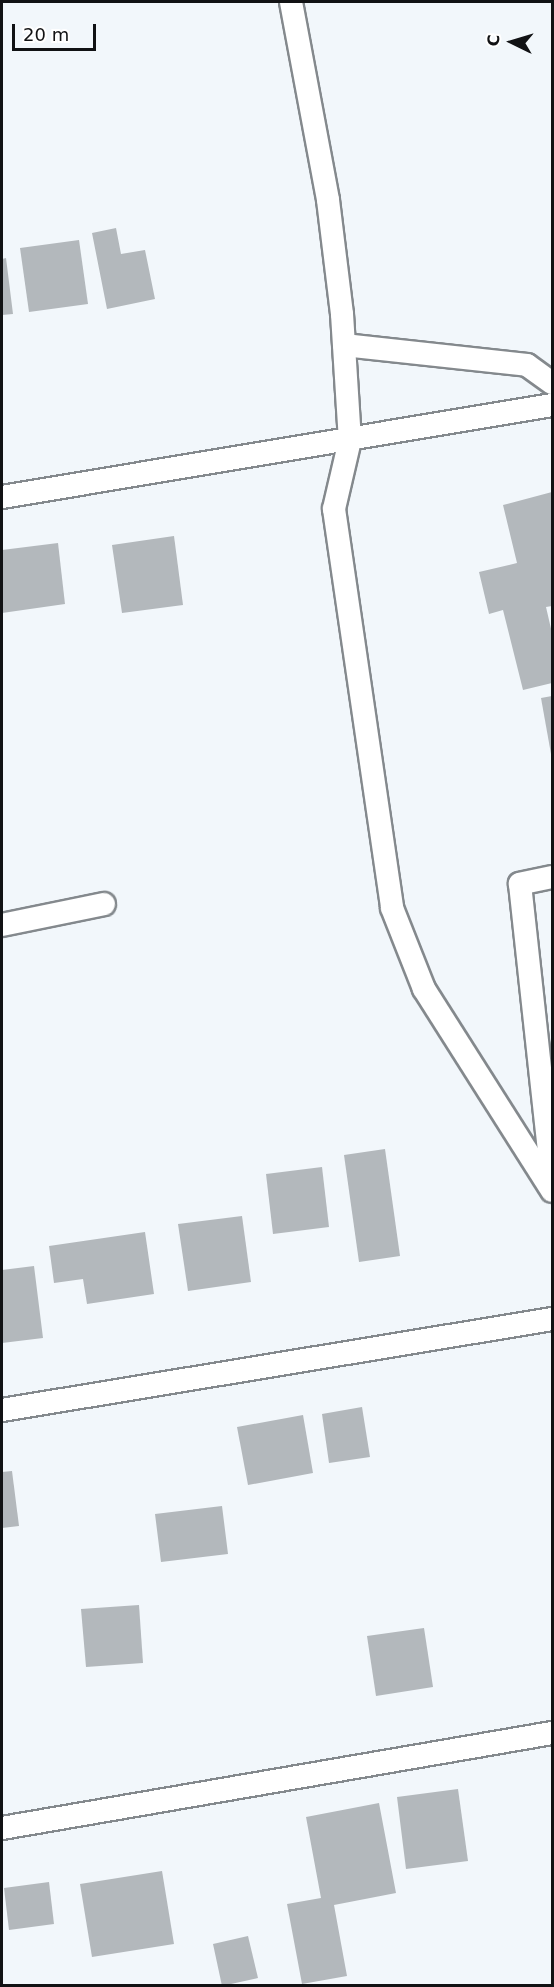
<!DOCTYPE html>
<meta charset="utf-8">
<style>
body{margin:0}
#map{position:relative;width:554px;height:1987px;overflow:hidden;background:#f2f7fb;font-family:"DejaVu Sans",sans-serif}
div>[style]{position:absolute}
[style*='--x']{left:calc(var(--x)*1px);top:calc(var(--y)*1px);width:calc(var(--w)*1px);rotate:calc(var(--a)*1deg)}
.building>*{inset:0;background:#b3b8bc}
.roads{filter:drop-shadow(2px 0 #84898d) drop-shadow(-2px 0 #84898d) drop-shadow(0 2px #84898d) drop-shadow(0 -2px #84898d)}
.street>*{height:22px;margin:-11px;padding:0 11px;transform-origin:11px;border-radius:11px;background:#fff}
span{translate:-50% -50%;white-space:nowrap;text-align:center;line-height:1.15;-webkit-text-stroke:6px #fff;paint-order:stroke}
.frame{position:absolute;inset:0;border:3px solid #111214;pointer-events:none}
.north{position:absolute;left:482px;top:12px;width:60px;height:60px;-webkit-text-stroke:4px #fff;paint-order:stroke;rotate:275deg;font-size:16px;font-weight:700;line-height:24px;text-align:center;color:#111214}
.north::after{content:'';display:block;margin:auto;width:21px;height:27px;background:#111214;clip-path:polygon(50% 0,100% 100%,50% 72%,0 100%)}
.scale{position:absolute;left:12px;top:24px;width:84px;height:27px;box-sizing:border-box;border:3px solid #111214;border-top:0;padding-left:8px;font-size:18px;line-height:21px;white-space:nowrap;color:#111214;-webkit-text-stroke:4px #fff;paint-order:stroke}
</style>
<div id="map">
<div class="building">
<i style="clip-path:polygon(116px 228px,121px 254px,145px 250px,155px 299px,107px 309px,92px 233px)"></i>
<i style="clip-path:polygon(79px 240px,88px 304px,29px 312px,20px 248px)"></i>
<i style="clip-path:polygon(6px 258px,13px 314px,2px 315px,2px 259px)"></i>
<i style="clip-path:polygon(552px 492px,552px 606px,546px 607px,552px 633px,552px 683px,523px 690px,503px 610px,489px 614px,479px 572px,517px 563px,503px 505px)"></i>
<i style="clip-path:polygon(174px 536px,183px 605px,122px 613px,112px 545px)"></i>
<i style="clip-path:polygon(58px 543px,65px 604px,2px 613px,2px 550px)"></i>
<i style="clip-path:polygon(552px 696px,552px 754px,551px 754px,541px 698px)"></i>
<i style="clip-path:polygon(385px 1149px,400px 1256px,359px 1262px,344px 1155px)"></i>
<i style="clip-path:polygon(322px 1167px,329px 1227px,273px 1234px,266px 1174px)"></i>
<i style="clip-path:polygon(242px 1216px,251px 1282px,188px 1291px,178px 1224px)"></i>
<i style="clip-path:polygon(145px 1232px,154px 1294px,87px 1304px,83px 1279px,54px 1283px,49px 1246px)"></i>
<i style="clip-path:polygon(34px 1266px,43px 1338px,2px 1343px,2px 1270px)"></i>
<i style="clip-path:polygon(362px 1407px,370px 1457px,329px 1463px,322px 1414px)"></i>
<i style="clip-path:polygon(303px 1415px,313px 1473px,248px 1485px,237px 1427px)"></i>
<i style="clip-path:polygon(12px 1471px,19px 1526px,2px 1528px,2px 1472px)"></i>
<i style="clip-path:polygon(222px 1506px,228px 1554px,161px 1562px,155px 1514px)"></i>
<i style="clip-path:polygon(139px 1605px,143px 1663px,86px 1667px,81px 1609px)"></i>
<i style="clip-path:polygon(424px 1628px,433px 1687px,376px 1696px,367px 1636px)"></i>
<i style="clip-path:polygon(458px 1789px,468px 1861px,406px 1869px,397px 1797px)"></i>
<i style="clip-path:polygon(379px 1803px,396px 1893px,334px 1905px,347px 1976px,302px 1984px,287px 1904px,321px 1898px,306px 1817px)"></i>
<i style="clip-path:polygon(162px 1871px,174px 1944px,92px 1957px,80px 1884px)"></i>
<i style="clip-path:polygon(49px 1882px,54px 1924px,9px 1930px,4px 1888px)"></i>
<i style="clip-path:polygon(248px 1936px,258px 1978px,222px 1986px,213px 1944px)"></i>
</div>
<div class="roads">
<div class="street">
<i style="--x:291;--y:2;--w:201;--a:79.4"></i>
<i style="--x:328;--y:200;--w:115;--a:83"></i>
<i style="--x:342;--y:314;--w:126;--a:86.4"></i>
<i style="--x:350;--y:440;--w:71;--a:103.1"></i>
<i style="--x:334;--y:509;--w:403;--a:81.7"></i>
<i style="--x:392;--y:908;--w:87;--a:68.4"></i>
<i style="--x:424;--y:989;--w:239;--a:57.6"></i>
<i style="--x:344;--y:345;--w:184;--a:6.2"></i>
<i style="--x:527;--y:365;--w:31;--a:36"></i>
<i style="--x:2;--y:497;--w:558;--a:-9.5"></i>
<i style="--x:552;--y:877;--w:33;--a:168"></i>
<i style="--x:520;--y:884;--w:295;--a:83.8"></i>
<i style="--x:2;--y:925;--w:104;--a:-11.6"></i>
<i style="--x:2;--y:1410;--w:557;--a:-9.39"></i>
<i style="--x:2;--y:1828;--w:558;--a:-9.8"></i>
</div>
</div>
<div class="frame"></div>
<div class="north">С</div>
<div class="scale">20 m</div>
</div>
